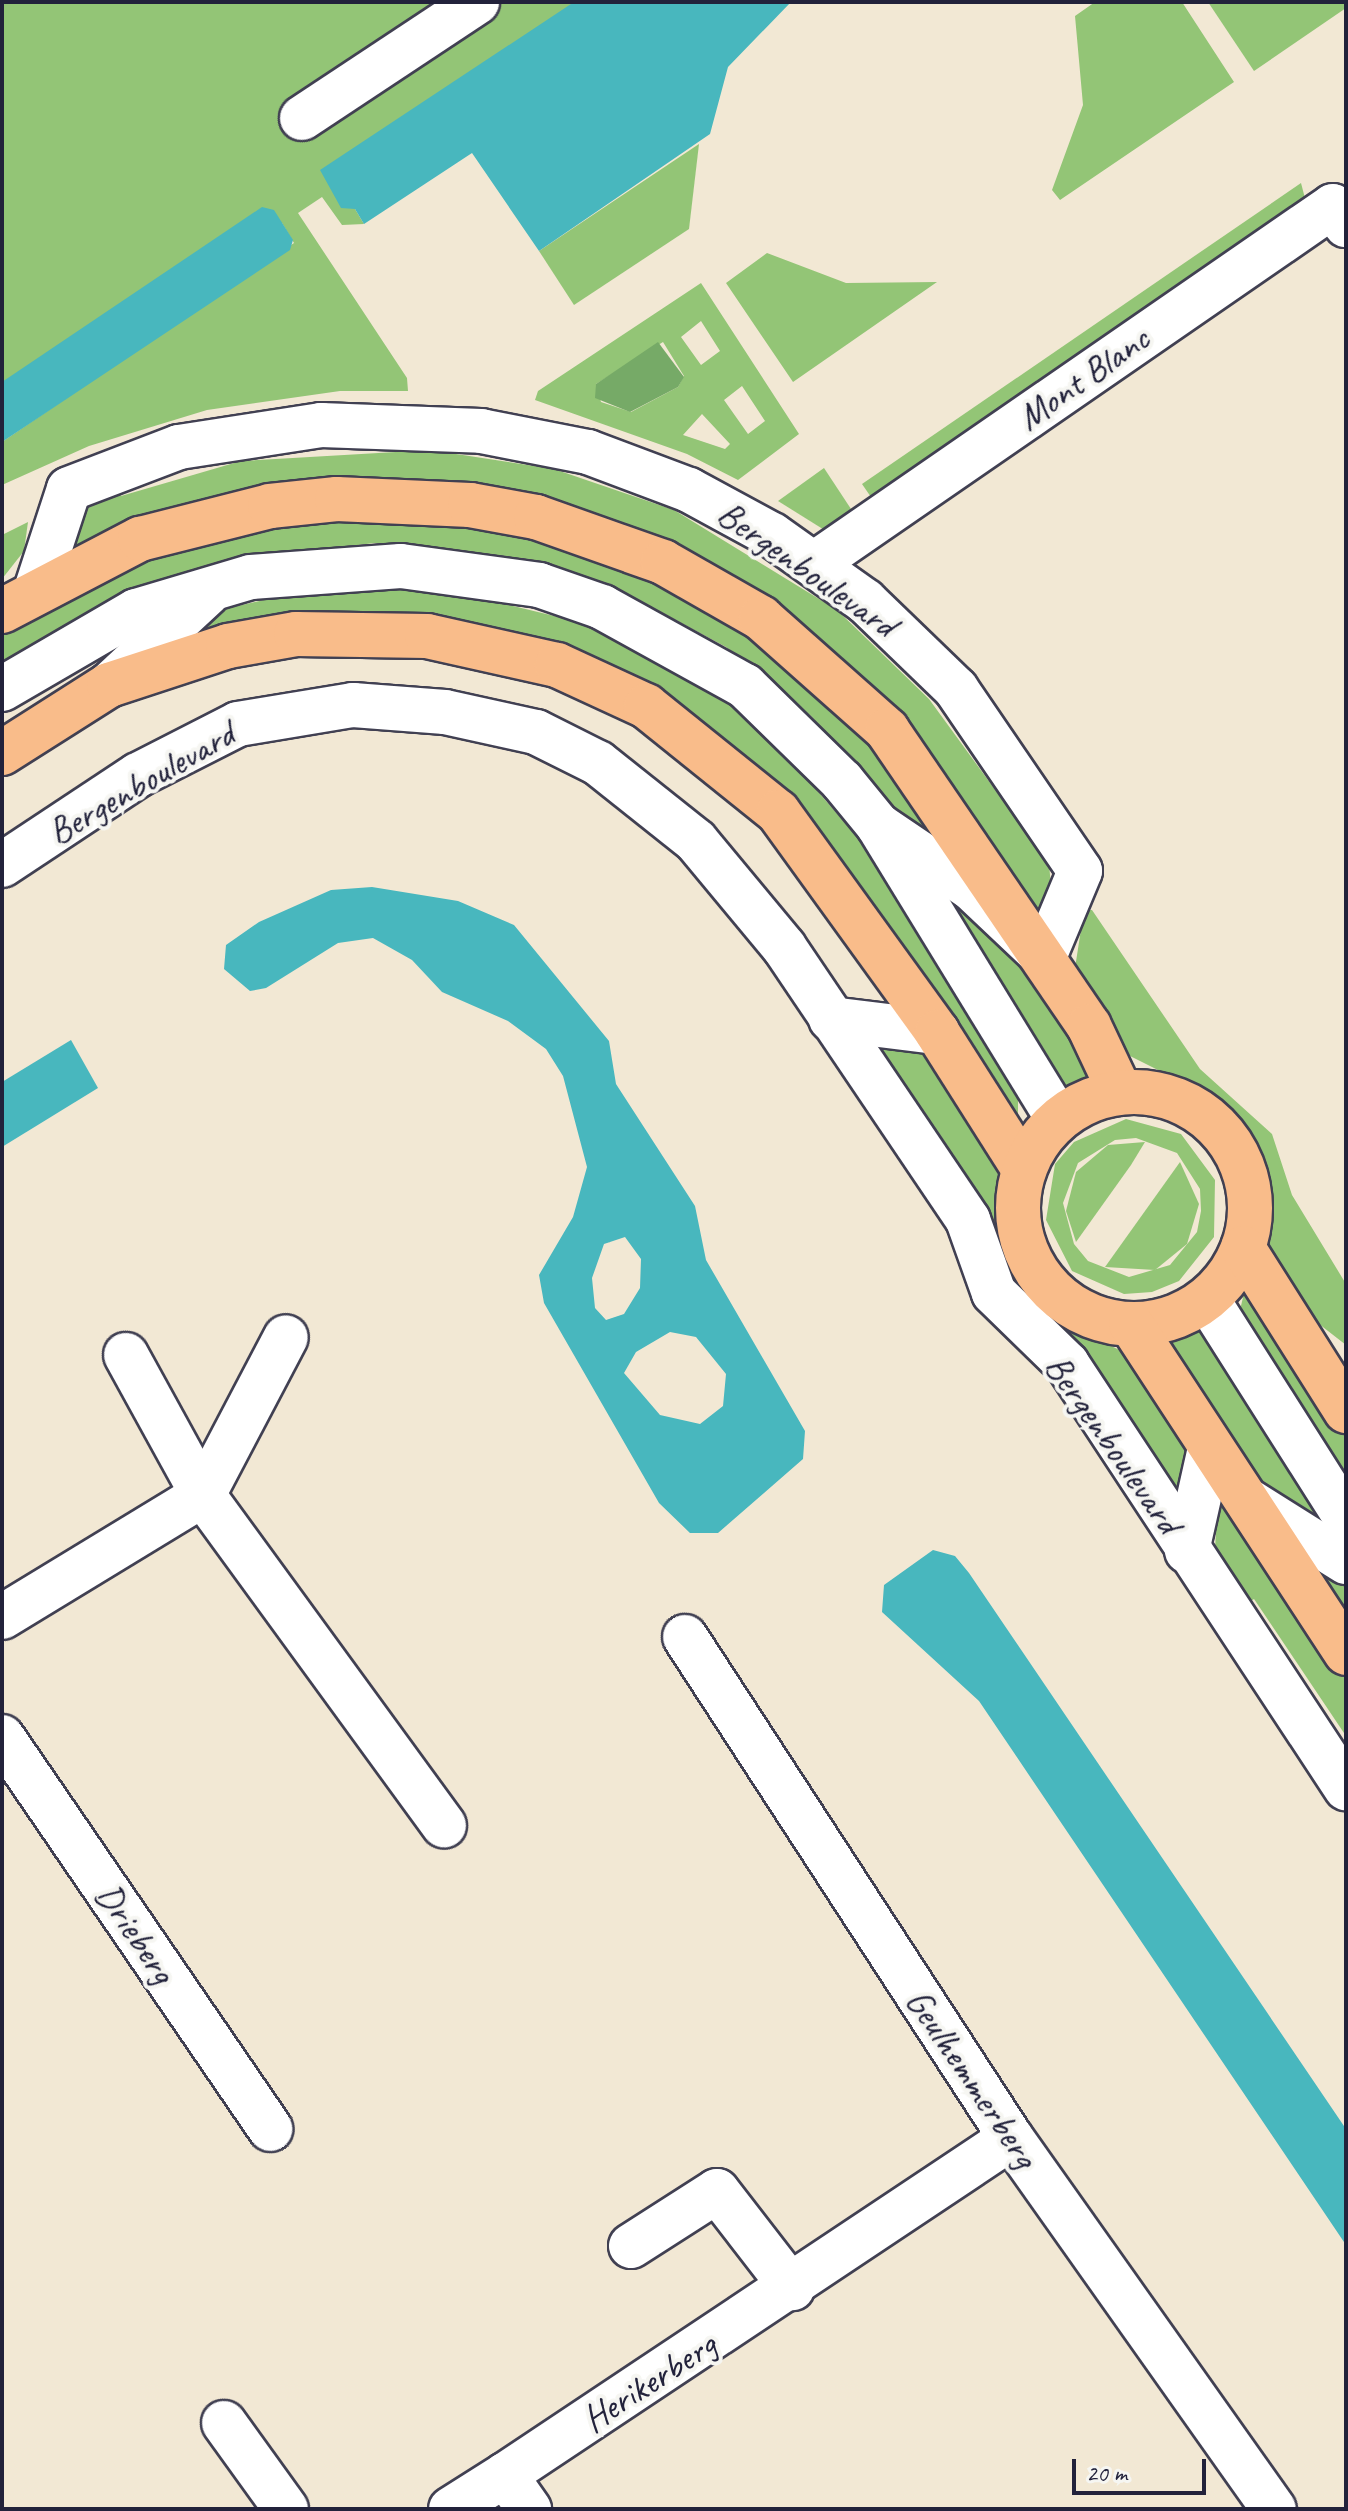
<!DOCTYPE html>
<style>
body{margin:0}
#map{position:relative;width:1348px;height:2511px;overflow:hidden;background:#f2e8d4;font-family:Caveat,sans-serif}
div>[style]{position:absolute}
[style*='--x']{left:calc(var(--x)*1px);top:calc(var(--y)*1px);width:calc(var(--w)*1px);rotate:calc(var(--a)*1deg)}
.green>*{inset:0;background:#93c576}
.forest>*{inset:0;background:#76aa67}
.water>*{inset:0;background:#48b7be}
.roads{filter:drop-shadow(2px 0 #414052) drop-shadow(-2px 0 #414052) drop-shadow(0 2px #414052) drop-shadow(0 -2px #414052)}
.minor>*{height:44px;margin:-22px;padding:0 22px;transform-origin:22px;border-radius:22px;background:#fff}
.major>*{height:44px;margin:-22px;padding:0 22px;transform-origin:22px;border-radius:22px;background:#f9bc8a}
.major>.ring{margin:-22px;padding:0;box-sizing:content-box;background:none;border:44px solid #f9bc8a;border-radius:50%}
span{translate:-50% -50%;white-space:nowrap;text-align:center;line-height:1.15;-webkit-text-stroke:8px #f6f6f2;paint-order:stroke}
.street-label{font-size:38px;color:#22223b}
.frame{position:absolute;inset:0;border:4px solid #22223b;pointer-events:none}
.scale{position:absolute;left:1072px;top:2459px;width:134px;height:36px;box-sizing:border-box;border:4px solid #22223b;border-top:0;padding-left:10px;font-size:24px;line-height:28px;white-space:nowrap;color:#22223b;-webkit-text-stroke:6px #f6f6f2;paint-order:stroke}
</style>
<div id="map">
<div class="green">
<i style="clip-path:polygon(2px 2px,616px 2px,355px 209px,364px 224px,342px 225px,322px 197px,298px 213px,407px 378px,408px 391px,340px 391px,207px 410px,89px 446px,2px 485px,2px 442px,294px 243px,282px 223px,2px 409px)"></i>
<i style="clip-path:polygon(1095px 2px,1182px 2px,1234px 82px,1060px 200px,1052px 190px,1083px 105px,1075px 16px)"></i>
<i style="clip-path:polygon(1208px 2px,1346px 2px,1346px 8px,1254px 71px)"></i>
<i style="clip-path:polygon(699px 144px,689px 229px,574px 305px,539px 251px)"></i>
<i style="clip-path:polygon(1301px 183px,1307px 206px,873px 500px,862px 484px)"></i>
<i style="clip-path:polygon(767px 253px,846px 283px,937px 282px,793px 382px,726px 283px)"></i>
<i style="clip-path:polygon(evenodd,701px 283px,799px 434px,738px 480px,687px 454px,535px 400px,538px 391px,701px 283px,701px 321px,720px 351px,701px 365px,681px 337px,701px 321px,701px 283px,663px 342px,684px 376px,678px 387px,631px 412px,601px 402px,596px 384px,663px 342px,701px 283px,742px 386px,765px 421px,748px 434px,724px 400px,742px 386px,701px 283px,702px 414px,730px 444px,725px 449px,683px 435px,702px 414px)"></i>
<i style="clip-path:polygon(430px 450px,554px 469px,674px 510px,837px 610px,929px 699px,1004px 802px,1015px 795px,1048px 851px,1051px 887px,1040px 921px,857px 679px,473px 491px,72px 552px,71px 529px,80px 509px,115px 483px,121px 496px,241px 461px)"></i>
<i style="clip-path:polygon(824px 468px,853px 512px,826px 531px,778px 501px)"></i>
<i style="clip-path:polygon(338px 512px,533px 530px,706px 599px,838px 699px,964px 860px,901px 819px,811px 716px,726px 647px,629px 595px,505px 556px,375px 543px,245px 558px,2px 666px,2px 630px,145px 551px)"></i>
<i style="clip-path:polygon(28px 522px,24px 551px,2px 579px,2px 535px)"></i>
<i style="clip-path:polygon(386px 588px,459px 593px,579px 622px,715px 690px,771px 737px,864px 845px,1018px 1078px,1018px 1128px,811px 833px,551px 649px,176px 640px,229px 608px,308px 590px)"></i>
<i style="clip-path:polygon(919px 873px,1017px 943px,1094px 1077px,1059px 1092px)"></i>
<i style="clip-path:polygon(1084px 910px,1092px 910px,1200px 1069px,1272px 1134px,1292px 1195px,1346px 1284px,1346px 1345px,1310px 1317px,1265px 1243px,1263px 1172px,1237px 1121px,1208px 1095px,1126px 1054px,1075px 968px)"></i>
<i style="clip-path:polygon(885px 1044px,940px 1059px,998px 1159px,1003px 1244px,1029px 1294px,1060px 1322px,1126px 1353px,1190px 1446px,1180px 1504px,1035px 1319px,869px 1045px)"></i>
<i style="clip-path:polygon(evenodd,1126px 1119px,1181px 1134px,1215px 1180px,1214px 1237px,1179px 1281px,1152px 1292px,1124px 1294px,1072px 1271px,1046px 1220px,1055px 1164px,1074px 1142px,1126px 1119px,1136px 1138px,1177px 1153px,1200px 1189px,1201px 1211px,1197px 1232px,1170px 1265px,1129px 1277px,1088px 1261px,1074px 1244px,1063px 1203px,1078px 1163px,1115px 1140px,1136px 1138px)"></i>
<i style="clip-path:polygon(1145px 1142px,1131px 1165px,1076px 1242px,1066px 1211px,1076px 1172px,1108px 1145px)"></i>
<i style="clip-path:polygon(1180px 1162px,1199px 1204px,1187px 1244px,1155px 1270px,1105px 1267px)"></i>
<i style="clip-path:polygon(1245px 1289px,1346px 1428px,1346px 1486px,1247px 1336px,1240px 1310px)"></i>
<i style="clip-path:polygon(1206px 1322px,1346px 1540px,1275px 1495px,1234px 1456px,1165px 1347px,1168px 1339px)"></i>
<i style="clip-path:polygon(1218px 1496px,1346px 1670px,1346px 1736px,1254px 1599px,1243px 1606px,1215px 1549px)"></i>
<i style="clip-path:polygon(1302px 1548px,1346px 1578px,1346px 1627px)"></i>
</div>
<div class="forest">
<i style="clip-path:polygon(658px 342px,684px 377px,678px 387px,630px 412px,595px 398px,596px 384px)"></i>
</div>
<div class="water">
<i style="clip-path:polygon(574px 2px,791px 2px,728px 67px,710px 134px,539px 251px,472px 153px,364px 224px,355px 209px,341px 208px,320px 170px)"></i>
<i style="clip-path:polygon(262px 207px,274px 210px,293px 240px,290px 250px,2px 442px,2px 382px)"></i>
<i style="clip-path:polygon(evenodd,372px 887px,458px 901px,514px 925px,609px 1041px,616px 1084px,695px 1206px,706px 1260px,805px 1431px,803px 1459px,718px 1533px,690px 1533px,659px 1503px,544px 1303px,539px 1275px,573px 1217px,587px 1167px,563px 1076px,546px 1049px,508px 1021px,442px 992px,412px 960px,373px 938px,338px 943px,266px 988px,250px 991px,224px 969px,226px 945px,259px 922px,331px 890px,372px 887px,625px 1237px,641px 1259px,640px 1288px,624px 1314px,606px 1320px,595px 1308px,592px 1278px,604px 1244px,625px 1237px,372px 887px,670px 1332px,696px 1337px,726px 1374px,723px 1406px,700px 1424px,660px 1415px,624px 1373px,636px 1352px,670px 1332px)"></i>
<i style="clip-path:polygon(71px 1040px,98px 1088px,2px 1147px,2px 1082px)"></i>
<i style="clip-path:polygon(933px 1550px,955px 1556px,969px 1573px,1346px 2129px,1346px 2245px,979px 1701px,882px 1612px,884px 1585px)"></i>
</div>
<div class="roads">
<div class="minor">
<i style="--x:302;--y:118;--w:210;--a:-33.5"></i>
<i style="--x:814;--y:564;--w:630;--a:-34.6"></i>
<i style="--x:1333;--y:206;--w:23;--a:56"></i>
<i style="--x:35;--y:593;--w:109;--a:-71.9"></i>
<i style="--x:69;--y:489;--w:118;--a:-20.9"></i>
<i style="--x:179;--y:447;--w:144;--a:-8.8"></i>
<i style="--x:321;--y:425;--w:160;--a:2.1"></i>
<i style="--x:481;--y:431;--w:109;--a:11.1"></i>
<i style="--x:588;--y:452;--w:108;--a:20.6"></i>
<i style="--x:689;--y:490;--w:94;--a:28.5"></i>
<i style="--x:772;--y:535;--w:114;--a:35.4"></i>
<i style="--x:865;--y:601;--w:127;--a:44"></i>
<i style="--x:956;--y:689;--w:220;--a:55.7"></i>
<i style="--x:1080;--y:871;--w:93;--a:112.7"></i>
<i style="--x:1044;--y:957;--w:100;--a:-136.6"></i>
<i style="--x:971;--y:888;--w:112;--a:-145.9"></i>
<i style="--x:109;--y:685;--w:135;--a:-42.9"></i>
<i style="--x:2;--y:689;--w:155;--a:-30.2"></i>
<i style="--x:136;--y:611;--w:120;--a:-16.5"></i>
<i style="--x:251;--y:577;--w:150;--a:-4.2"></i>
<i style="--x:401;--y:566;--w:139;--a:7.8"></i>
<i style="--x:539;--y:585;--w:67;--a:19.2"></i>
<i style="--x:602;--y:607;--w:163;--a:28.9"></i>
<i style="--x:745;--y:686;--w:136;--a:44.4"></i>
<i style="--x:842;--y:781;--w:57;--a:50.7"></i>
<i style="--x:878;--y:825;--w:345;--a:58.5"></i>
<i style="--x:2;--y:865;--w:163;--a:-33.5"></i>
<i style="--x:138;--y:775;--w:112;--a:-27"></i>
<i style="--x:238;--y:724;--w:117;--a:-9.4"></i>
<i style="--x:353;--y:705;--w:92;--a:4.4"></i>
<i style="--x:445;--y:712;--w:93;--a:12.4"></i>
<i style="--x:536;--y:732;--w:69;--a:26.6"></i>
<i style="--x:598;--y:763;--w:125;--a:38.5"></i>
<i style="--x:696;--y:841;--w:138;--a:50.3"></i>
<i style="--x:784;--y:947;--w:329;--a:56"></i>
<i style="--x:968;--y:1220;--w:77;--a:70.4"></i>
<i style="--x:994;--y:1293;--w:102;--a:44.2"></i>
<i style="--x:1067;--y:1364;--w:508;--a:56.65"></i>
<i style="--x:831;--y:1019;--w:107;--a:7"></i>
<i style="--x:1207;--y:1299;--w:259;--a:57.6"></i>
<i style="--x:126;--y:1355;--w:160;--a:61.2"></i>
<i style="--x:203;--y:1495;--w:409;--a:53.9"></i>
<i style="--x:1247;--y:1500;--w:117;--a:32.1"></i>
<i style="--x:1187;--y:1551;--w:106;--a:-77.4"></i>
<i style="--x:2;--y:1617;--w:235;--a:-31.3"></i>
<i style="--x:203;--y:1495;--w:178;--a:-62.3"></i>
<i style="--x:685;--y:1637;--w:598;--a:56.95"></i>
<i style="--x:1011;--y:2138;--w:455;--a:54.7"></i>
<i style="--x:2;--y:1737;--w:475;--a:55.6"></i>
<i style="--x:631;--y:2246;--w:102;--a:-32.6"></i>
<i style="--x:717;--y:2191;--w:123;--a:52.3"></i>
<i style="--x:224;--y:2423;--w:106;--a:54.2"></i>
<i style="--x:505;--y:2475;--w:608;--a:-33.66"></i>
<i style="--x:451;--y:2509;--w:64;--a:-32.2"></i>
<i style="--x:505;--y:2475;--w:42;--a:54.8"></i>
</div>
<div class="major">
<i style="--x:2;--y:611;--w:156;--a:-27.6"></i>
<i style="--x:140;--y:539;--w:134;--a:-14.2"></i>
<i style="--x:270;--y:506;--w:67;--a:-6"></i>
<i style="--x:337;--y:499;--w:133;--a:2.6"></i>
<i style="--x:470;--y:505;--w:67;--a:10.3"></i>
<i style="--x:536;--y:517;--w:135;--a:19.5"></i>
<i style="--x:663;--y:562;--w:113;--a:29.7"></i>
<i style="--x:761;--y:618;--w:169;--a:41.6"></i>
<i style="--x:887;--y:730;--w:358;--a:55.7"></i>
<i style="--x:1089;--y:1026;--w:73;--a:64.8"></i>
<i style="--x:2;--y:753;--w:127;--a:-32.4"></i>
<i style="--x:109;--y:685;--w:125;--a:-18.1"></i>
<i style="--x:228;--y:646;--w:69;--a:-10"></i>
<i style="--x:296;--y:634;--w:131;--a:0.9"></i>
<i style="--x:427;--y:636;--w:133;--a:12.6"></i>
<i style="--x:557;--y:665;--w:98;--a:24.7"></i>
<i style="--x:646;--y:706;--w:169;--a:38.8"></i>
<i style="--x:778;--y:812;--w:271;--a:54.1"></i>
<i style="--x:937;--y:1032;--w:162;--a:57.6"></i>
<i class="ring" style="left:1018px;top:1092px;width:188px;height:188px"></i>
<i style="--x:1243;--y:1248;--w:193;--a:57.7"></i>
<i style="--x:1131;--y:1324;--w:393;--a:56.8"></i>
</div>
</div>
<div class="street-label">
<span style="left:1083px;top:378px;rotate:-35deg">Mont Blanc</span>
<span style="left:807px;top:569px;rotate:35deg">Bergenboulevard</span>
<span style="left:141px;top:783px;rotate:-30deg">Bergenboulevard</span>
<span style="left:1113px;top:1444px;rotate:55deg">Bergenboulevard</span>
<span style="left:136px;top:1933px;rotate:56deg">Drieberg</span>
<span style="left:972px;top:2078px;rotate:56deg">Geulhemmerberg</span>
<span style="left:649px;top:2382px;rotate:-33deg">Herikerberg</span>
</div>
<div class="frame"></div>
<div class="scale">20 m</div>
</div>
